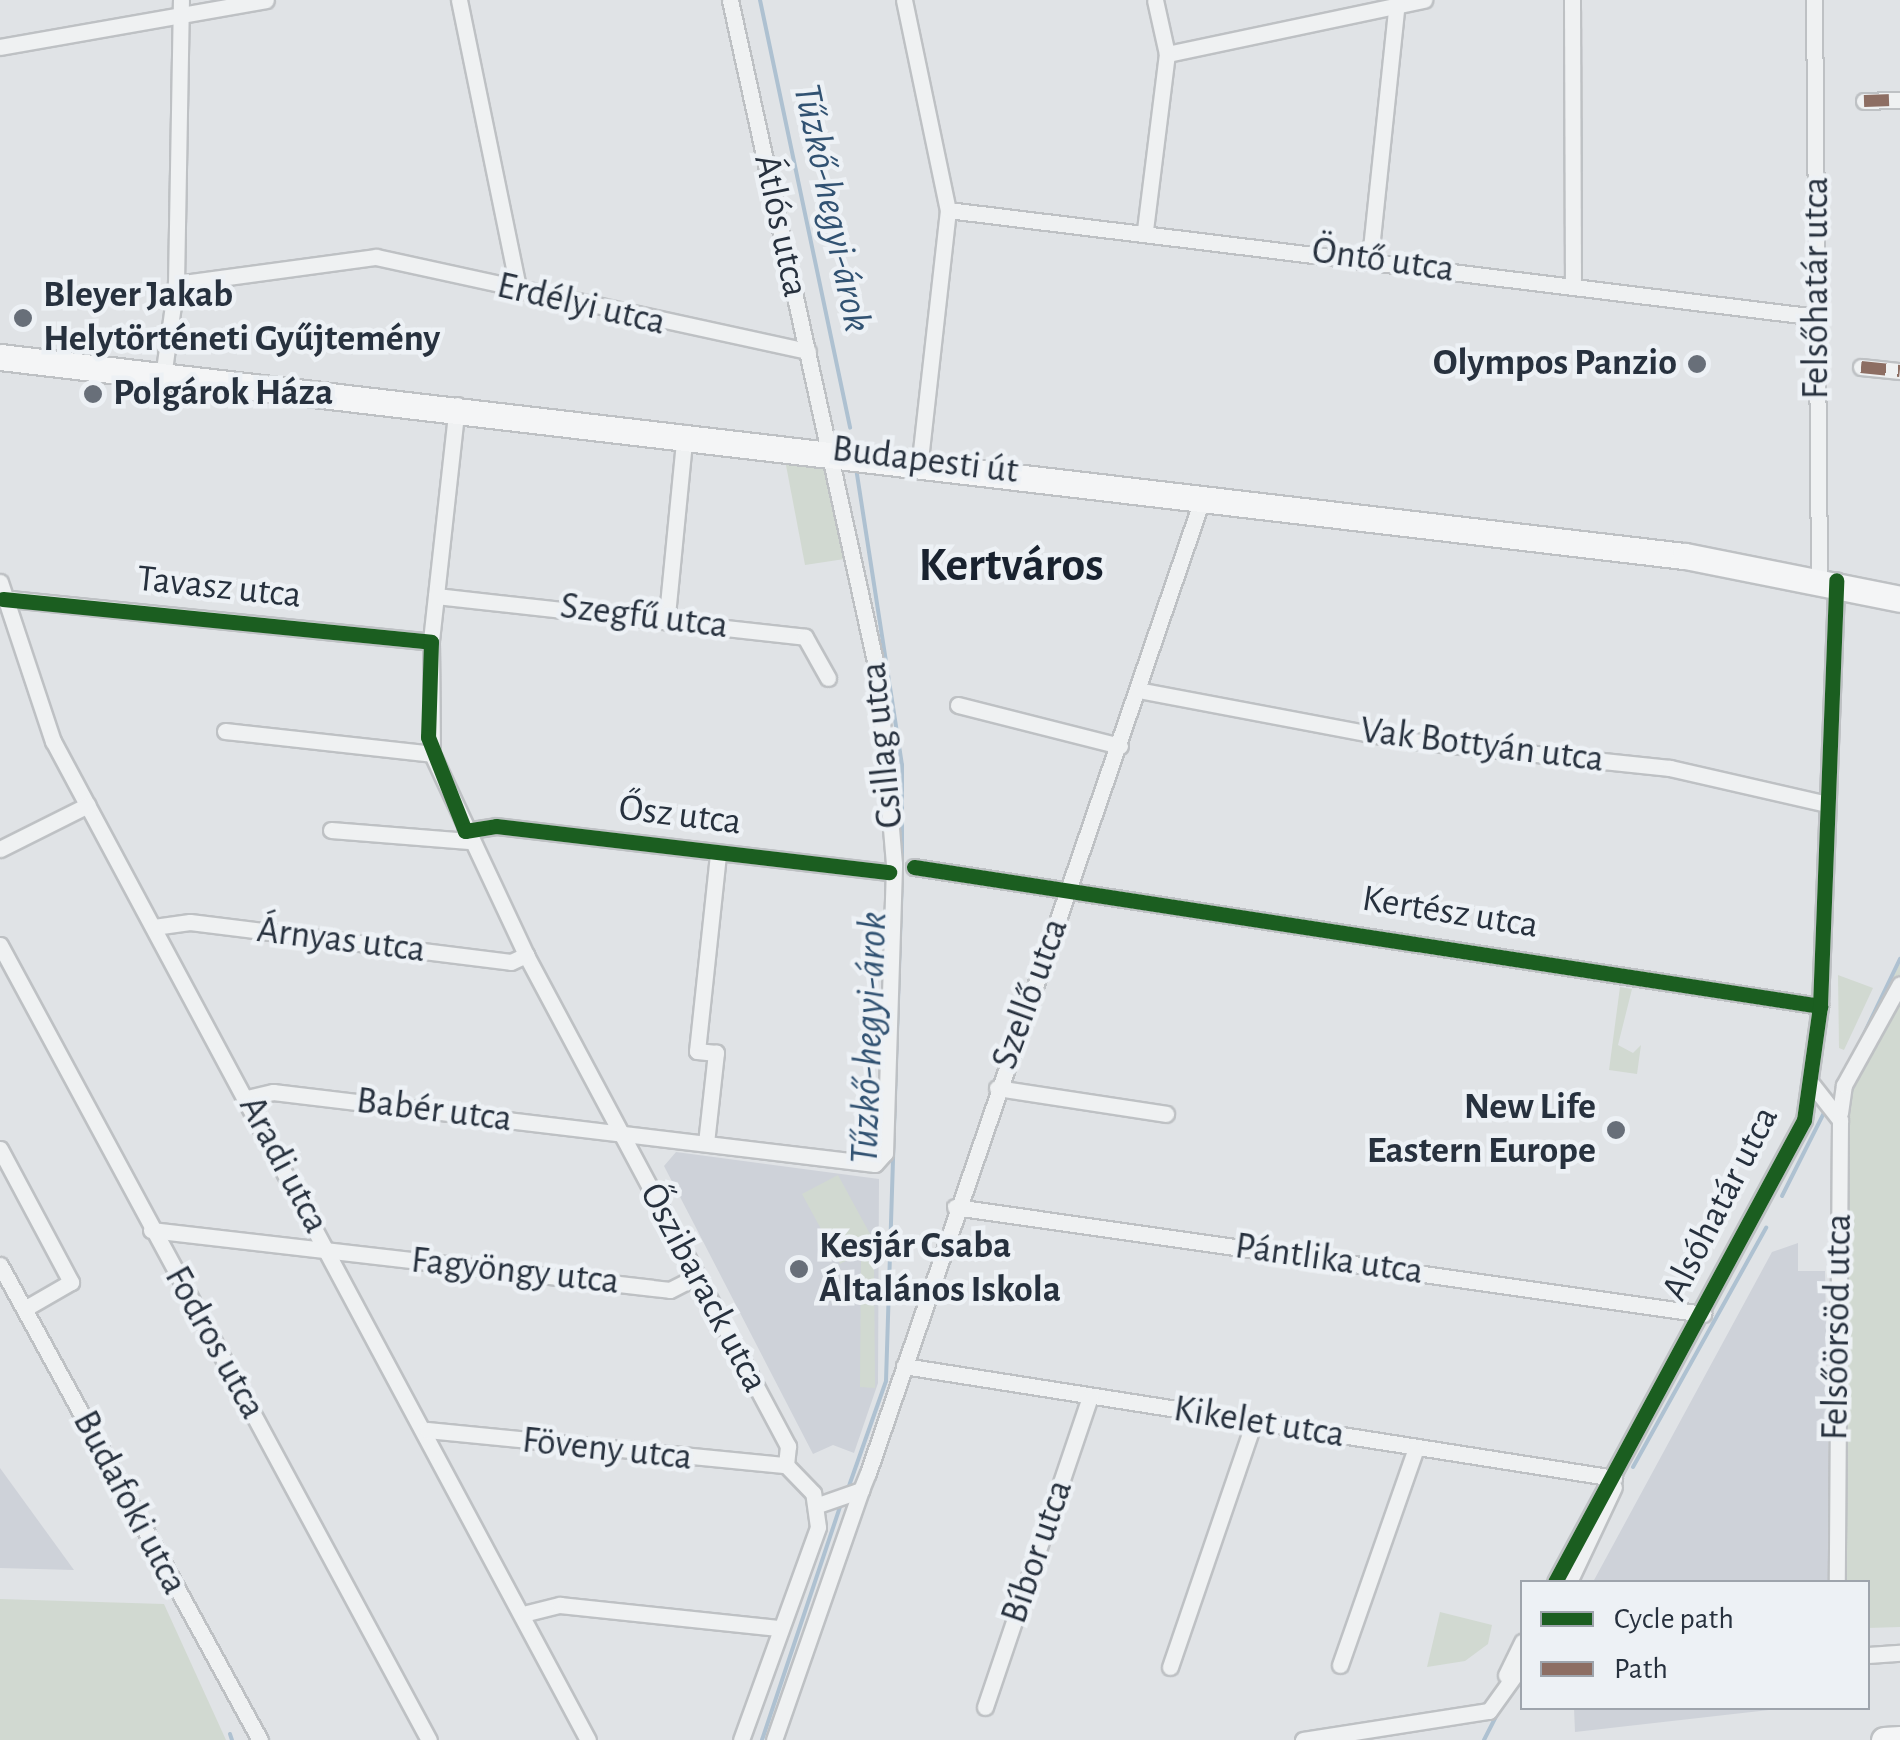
<!DOCTYPE html>
<meta charset="utf-8">
<style>
body{margin:0}
#map{position:relative;width:1900px;height:1740px;overflow:hidden;background:#e0e3e6;font-family:"Alegreya Sans",sans-serif}
div>[style]{position:absolute}
[style*='--x']{left:calc(var(--x)*1px);top:calc(var(--y)*1px);width:calc(var(--w)*1px);rotate:calc(var(--a)*1deg)}
.built>*{inset:0;background:#ced2d9}
.green>*{inset:0;background:#d1d9d1}
.stream>*{height:4px;margin:-2px;padding:0 2px;transform-origin:2px;border-radius:2px;background:#aec1d1}
.roads{filter:drop-shadow(2px 0 #bec1c4) drop-shadow(-2px 0 #bec1c4) drop-shadow(0 2px #bec1c4) drop-shadow(0 -2px #bec1c4)}
.street>*{height:15px;margin:-7.5px;padding:0 7.5px;transform-origin:7.5px;border-radius:7.5px;background:#eff1f2}
.primary>*{height:25px;margin:-12.5px;padding:0 12.5px;transform-origin:12.5px;border-radius:12.5px;background:#f4f5f6}
.quiet>*{height:12px;margin-top:-6px;transform-origin:0;background:repeating-linear-gradient(90deg,#8d6e63 0 25px,transparent 0 37px)}
.cycleway>*{height:15px;margin:-7.5px;padding:0 7.5px;transform-origin:7.5px;border-radius:7.5px;background:#1b5e20}
.dots>*{width:28px;height:28px;translate:-50% -50%;box-sizing:border-box;border:5px solid #edf1f5;border-radius:50%}
span{translate:-50% -50%;white-space:nowrap;text-align:center;line-height:1.15;-webkit-text-stroke:9px #edf1f5;paint-order:stroke}
.street-label{font-size:38px;color:#27313e}
.poi-label{font-size:38px;color:#27313e;font-weight:700}
.left{translate:0 -50%;text-align:left}
.right{translate:-100% -50%;text-align:right}
.water-label{font-size:40px;color:#315272;font-style:italic}
.district-label{font-size:48px;color:#19222f;font-weight:700}
.legend{position:absolute;left:1520px;top:1580px;width:350px;height:130px;box-sizing:border-box;background:#edf1f5;border:2px solid #9ea4ac;margin:0;padding:12px 18px;list-style:none;font-size:30px;color:#27313e}
.legend li{display:flex;align-items:center;gap:20px;height:50px}
.legend b{width:50px;border:2px solid #9ea4ac}
</style>
<div id="map">
<div class="built">
<i style="clip-path:polygon(676px 1152px,879px 1179px,878px 1383px,854px 1453px,833px 1445px,813px 1454px,664px 1166px)"></i>
<i style="clip-path:polygon(1798px 1243px,1798px 1271px,1825px 1271px,1831px 1582px,1593px 1582px,1772px 1252px)"></i>
<i style="clip-path:polygon(0 1468px,74px 1570px,0 1568px)"></i>
<i style="clip-path:polygon(1574px 1708px,1786px 1708px,1575px 1732px)"></i>
</div>
<div class="green">
<i style="clip-path:polygon(785px 460px,830px 463px,851px 558px,805px 565px)"></i>
<i style="clip-path:polygon(1900px 963px,1900px 1627px,1868px 1628px,1868px 1582px,1840px 1582px,1847px 1113px,1837px 1096px)"></i>
<i style="clip-path:polygon(1838px 975px,1873px 988px,1844px 1050px,1839px 1048px)"></i>
<i style="clip-path:polygon(1620px 987px,1632px 989px,1618px 1045px,1633px 1053px,1641px 1045px,1637px 1074px,1609px 1070px)"></i>
<i style="clip-path:polygon(838px 1175px,876px 1245px,840px 1264px,802px 1194px)"></i>
<i style="clip-path:polygon(861px 1259px,874px 1259px,875px 1388px,860px 1387px)"></i>
<i style="clip-path:polygon(0 1599px,164px 1604px,226px 1740px,0 1740px)"></i>
<i style="clip-path:polygon(1440px 1612px,1492px 1625px,1488px 1644px,1465px 1661px,1427px 1667px)"></i>
</div>
<div class="stream">
<i style="--x:760;--y:0;--w:437;--a:78.1"></i>
<i style="--x:1861;--y:1040;--w:90;--a:-64.3"></i>
<i style="--x:1782;--y:1196;--w:95;--a:-63.2"></i>
<i style="--x:1633;--y:1467;--w:274;--a:-60.9"></i>
<i style="--x:849;--y:1486;--w:111;--a:-70.6"></i>
<i style="--x:886;--y:1381;--w:505;--a:-88.19"></i>
<i style="--x:902;--y:876;--w:111;--a:-90"></i>
<i style="--x:902;--y:765;--w:300;--a:-98.8"></i>
<i style="--x:230;--y:1734;--w:6;--a:72"></i>
<i style="--x:762;--y:1740;--w:246;--a:-71.5"></i>
<i style="--x:1484;--y:1740;--w:25;--a:-63"></i>
</div>
<div class="roads">
<div class="street">
<i style="--x:459;--y:0;--w:298;--a:78.4"></i>
<i style="--x:904;--y:0;--w:215;--a:78.2"></i>
<i style="--x:948;--y:210;--w:252;--a:96.4"></i>
<i style="--x:1572;--y:0;--w:287;--a:89.8"></i>
<i style="--x:1814;--y:0;--w:576;--a:89.5"></i>
<i style="--x:0;--y:47;--w:270;--a:-10"></i>
<i style="--x:1167;--y:54;--w:263;--a:-11.9"></i>
<i style="--x:1864;--y:101;--w:36;--a:-2"></i>
<i style="--x:948;--y:210;--w:876;--a:7.02"></i>
<i style="--x:1145;--y:230;--w:177;--a:-82.9"></i>
<i style="--x:1167;--y:54;--w:55;--a:-102.5"></i>
<i style="--x:1370;--y:258;--w:259;--a:-84"></i>
<i style="--x:176;--y:284;--w:202;--a:-7.7"></i>
<i style="--x:376;--y:257;--w:442;--a:12.3"></i>
<i style="--x:1861;--y:367;--w:39;--a:6"></i>
<i style="--x:164;--y:370;--w:87;--a:-82.1"></i>
<i style="--x:176;--y:284;--w:284;--a:-89"></i>
<i style="--x:457;--y:405;--w:238;--a:96.3"></i>
<i style="--x:431;--y:642;--w:112;--a:89.5"></i>
<i style="--x:432;--y:754;--w:222;--a:64.9"></i>
<i style="--x:526;--y:955;--w:557;--a:61.92"></i>
<i style="--x:788;--y:1446;--w:19;--a:96"></i>
<i style="--x:0;--y:582;--w:168;--a:71.6"></i>
<i style="--x:53;--y:741;--w:1133;--a:61.83"></i>
<i style="--x:436;--y:596;--w:371;--a:6.3"></i>
<i style="--x:805;--y:637;--w:47;--a:60.7"></i>
<i style="--x:0;--y:598;--w:433;--a:5.8"></i>
<i style="--x:667;--y:615;--w:183;--a:-84.4"></i>
<i style="--x:1138;--y:690;--w:270;--a:10.7"></i>
<i style="--x:1403;--y:740;--w:268;--a:6"></i>
<i style="--x:1670;--y:768;--w:161;--a:12.9"></i>
<i style="--x:958;--y:705;--w:167;--a:14.2"></i>
<i style="--x:225;--y:731;--w:208;--a:6.3"></i>
<i style="--x:331;--y:830;--w:138;--a:4.6"></i>
<i style="--x:465;--y:831;--w:31;--a:-9"></i>
<i style="--x:496;--y:826;--w:396;--a:6.7"></i>
<i style="--x:0;--y:849;--w:98;--a:-26.6"></i>
<i style="--x:914;--y:867;--w:917;--a:8.72"></i>
<i style="--x:154;--y:927;--w:36;--a:-8"></i>
<i style="--x:190;--y:922;--w:323;--a:7.1"></i>
<i style="--x:511;--y:962;--w:17;--a:-25"></i>
<i style="--x:0;--y:945;--w:903;--a:61.65"></i>
<i style="--x:1811;--y:1083;--w:47;--a:51.9"></i>
<i style="--x:1840;--y:1120;--w:462;--a:90.4"></i>
<i style="--x:997;--y:1088;--w:171;--a:8.7"></i>
<i style="--x:247;--y:1098;--w:27;--a:-13"></i>
<i style="--x:273;--y:1092;--w:606;--a:6.82"></i>
<i style="--x:875;--y:1164;--w:15;--a:-48"></i>
<i style="--x:885;--y:1153;--w:289;--a:-88.2"></i>
<i style="--x:894;--y:864;--w:190;--a:-94.8"></i>
<i style="--x:878;--y:675;--w:691;--a:-102.37"></i>
<i style="--x:1840;--y:1113;--w:28;--a:-82"></i>
<i style="--x:1844;--y:1085;--w:115;--a:-61"></i>
<i style="--x:706;--y:1143;--w:91;--a:-83.7"></i>
<i style="--x:716;--y:1053;--w:19;--a:-174"></i>
<i style="--x:697;--y:1051;--w:197;--a:-83.9"></i>
<i style="--x:0;--y:1149;--w:151;--a:61.9"></i>
<i style="--x:71;--y:1282;--w:54;--a:150.1"></i>
<i style="--x:955;--y:1207;--w:756;--a:8.14"></i>
<i style="--x:151;--y:1230;--w:522;--a:6.59"></i>
<i style="--x:670;--y:1290;--w:30;--a:-27"></i>
<i style="--x:0;--y:1265;--w:542;--a:61.31"></i>
<i style="--x:904;--y:1366;--w:719;--a:8.96"></i>
<i style="--x:427;--y:1430;--w:361;--a:5.6"></i>
<i style="--x:818;--y:1505;--w:46;--a:-19.2"></i>
<i style="--x:861;--y:1490;--w:18;--a:-68"></i>
<i style="--x:868;--y:1473;--w:1032;--a:-71.06"></i>
<i style="--x:1555;--y:1582;--w:525;--a:-61.68"></i>
<i style="--x:1804;--y:1120;--w:115;--a:-82"></i>
<i style="--x:1820;--y:1006;--w:426;--a:-87.8"></i>
<i style="--x:1569;--y:1582;--w:105;--a:-64.7"></i>
<i style="--x:527;--y:1613;--w:34;--a:-14"></i>
<i style="--x:560;--y:1605;--w:219;--a:6"></i>
<i style="--x:1868;--y:1655;--w:32;--a:-4"></i>
<i style="--x:1340;--y:1665;--w:230;--a:-70.7"></i>
<i style="--x:1170;--y:1667;--w:259;--a:-71.1"></i>
<i style="--x:1506;--y:1675;--w:37;--a:-64"></i>
<i style="--x:985;--y:1707;--w:328;--a:-71.3"></i>
<i style="--x:741;--y:1740;--w:226;--a:-70.1"></i>
<i style="--x:818;--y:1527;--w:34;--a:-98"></i>
<i style="--x:813;--y:1493;--w:39;--a:-134"></i>
<i style="--x:774;--y:1740;--w:265;--a:-70.8"></i>
<i style="--x:1303;--y:1740;--w:188;--a:-8.9"></i>
<i style="--x:1489;--y:1711;--w:57;--a:-54.3"></i>
</div>
<div class="primary">
<i style="--x:0;--y:357;--w:1697;--a:6.74"></i>
<i style="--x:1685;--y:556;--w:219;--a:11.3"></i>
<i style="--x:1884;--y:1740;--w:16;--a:-4"></i>
</div>
</div>
<div class="quiet">
<i style="--x:1864;--y:101;--w:36;--a:-2"></i>
<i style="--x:1861;--y:367;--w:39;--a:6"></i>
</div>
<div class="cycleway">
<i style="--x:3;--y:599;--w:430;--a:5.7"></i>
<i style="--x:431;--y:642;--w:95;--a:91.8"></i>
<i style="--x:428;--y:737;--w:101;--a:68.5"></i>
<i style="--x:465;--y:831;--w:31;--a:-9"></i>
<i style="--x:496;--y:826;--w:396;--a:6.7"></i>
<i style="--x:914;--y:867;--w:917;--a:8.72"></i>
<i style="--x:1555;--y:1582;--w:525;--a:-61.68"></i>
<i style="--x:1804;--y:1120;--w:115;--a:-82"></i>
<i style="--x:1820;--y:1006;--w:426;--a:-87.8"></i>
</div>
<div class="dots">
<i style="left:23px;top:318px;background:#686f79"></i>
<i style="left:1697px;top:364px;background:#686f79"></i>
<i style="left:93px;top:394px;background:#686f79"></i>
<i style="left:1616px;top:1130px;background:#686f79"></i>
<i style="left:799px;top:1269px;background:#686f79"></i>
</div>
<div class="street-label">
<span style="left:780px;top:226px;rotate:78deg">Átlós utca</span>
<span style="left:1383px;top:261px;rotate:8deg">Öntő utca</span>
<span style="left:1817px;top:288px;rotate:-90deg">Felsőhatár utca</span>
<span style="left:581px;top:305px;rotate:13deg">Erdélyi utca</span>
<span style="left:925px;top:461px;rotate:7deg">Budapesti út</span>
<span style="left:219px;top:588px;rotate:6deg">Tavasz utca</span>
<span style="left:644px;top:617px;rotate:7deg">Szegfű utca</span>
<span style="left:883px;top:745px;rotate:-96deg">Csillag utca</span>
<span style="left:1482px;top:746px;rotate:7deg">Vak Bottyán utca</span>
<span style="left:680px;top:816px;rotate:7deg">Ősz utca</span>
<span style="left:1450px;top:913px;rotate:9deg">Kertész utca</span>
<span style="left:341px;top:941px;rotate:7deg">Árnyas utca</span>
<span style="left:1031px;top:994px;rotate:-70deg">Szellő utca</span>
<span style="left:434px;top:1111px;rotate:7deg">Babér utca</span>
<span style="left:283px;top:1165px;rotate:62deg">Aradi utca</span>
<span style="left:1721px;top:1204px;rotate:-63deg">Alsóhatár utca</span>
<span style="left:1329px;top:1260px;rotate:8deg">Pántlika utca</span>
<span style="left:515px;top:1272px;rotate:6deg">Fagyöngy utca</span>
<span style="left:703px;top:1288px;rotate:62deg">Őszibarack utca</span>
<span style="left:1838px;top:1327px;rotate:-89deg">Felsőörsöd utca</span>
<span style="left:214px;top:1343px;rotate:61deg">Fodros utca</span>
<span style="left:1259px;top:1423px;rotate:9deg">Kikelet utca</span>
<span style="left:607px;top:1450px;rotate:6deg">Föveny utca</span>
<span style="left:129px;top:1503px;rotate:62deg">Budafoki utca</span>
<span style="left:1038px;top:1552px;rotate:-71deg">Bíbor utca</span>
</div>
<div class="poi-label">
<span class="left" style="left:43px;top:318px">Bleyer Jakab<br>Helytörténeti Gyűjtemény</span>
<span class="right" style="left:1677px;top:364px">Olympos Panzio</span>
<span class="left" style="left:113px;top:394px">Polgárok Háza</span>
<span class="right" style="left:1596px;top:1130px">New Life<br>Eastern Europe</span>
<span class="left" style="left:819px;top:1269px">Kesjár Csaba<br>Általános Iskola</span>
</div>
<div class="water-label">
<span style="left:832px;top:208px;rotate:78deg">Tűzkő-hegyi-árok</span>
<span style="left:869px;top:1038px;rotate:-88deg">Tűzkő-hegyi-árok</span>
</div>
<div class="district-label">
<span style="left:1011px;top:567px">Kertváros</span>
</div>
<ul class="legend">
<li><b style="height:12px;background:#1b5e20"></b>Cycle path</li>
<li><b style="height:12px;background:#8d6e63"></b>Path</li>
</ul>
</div>
